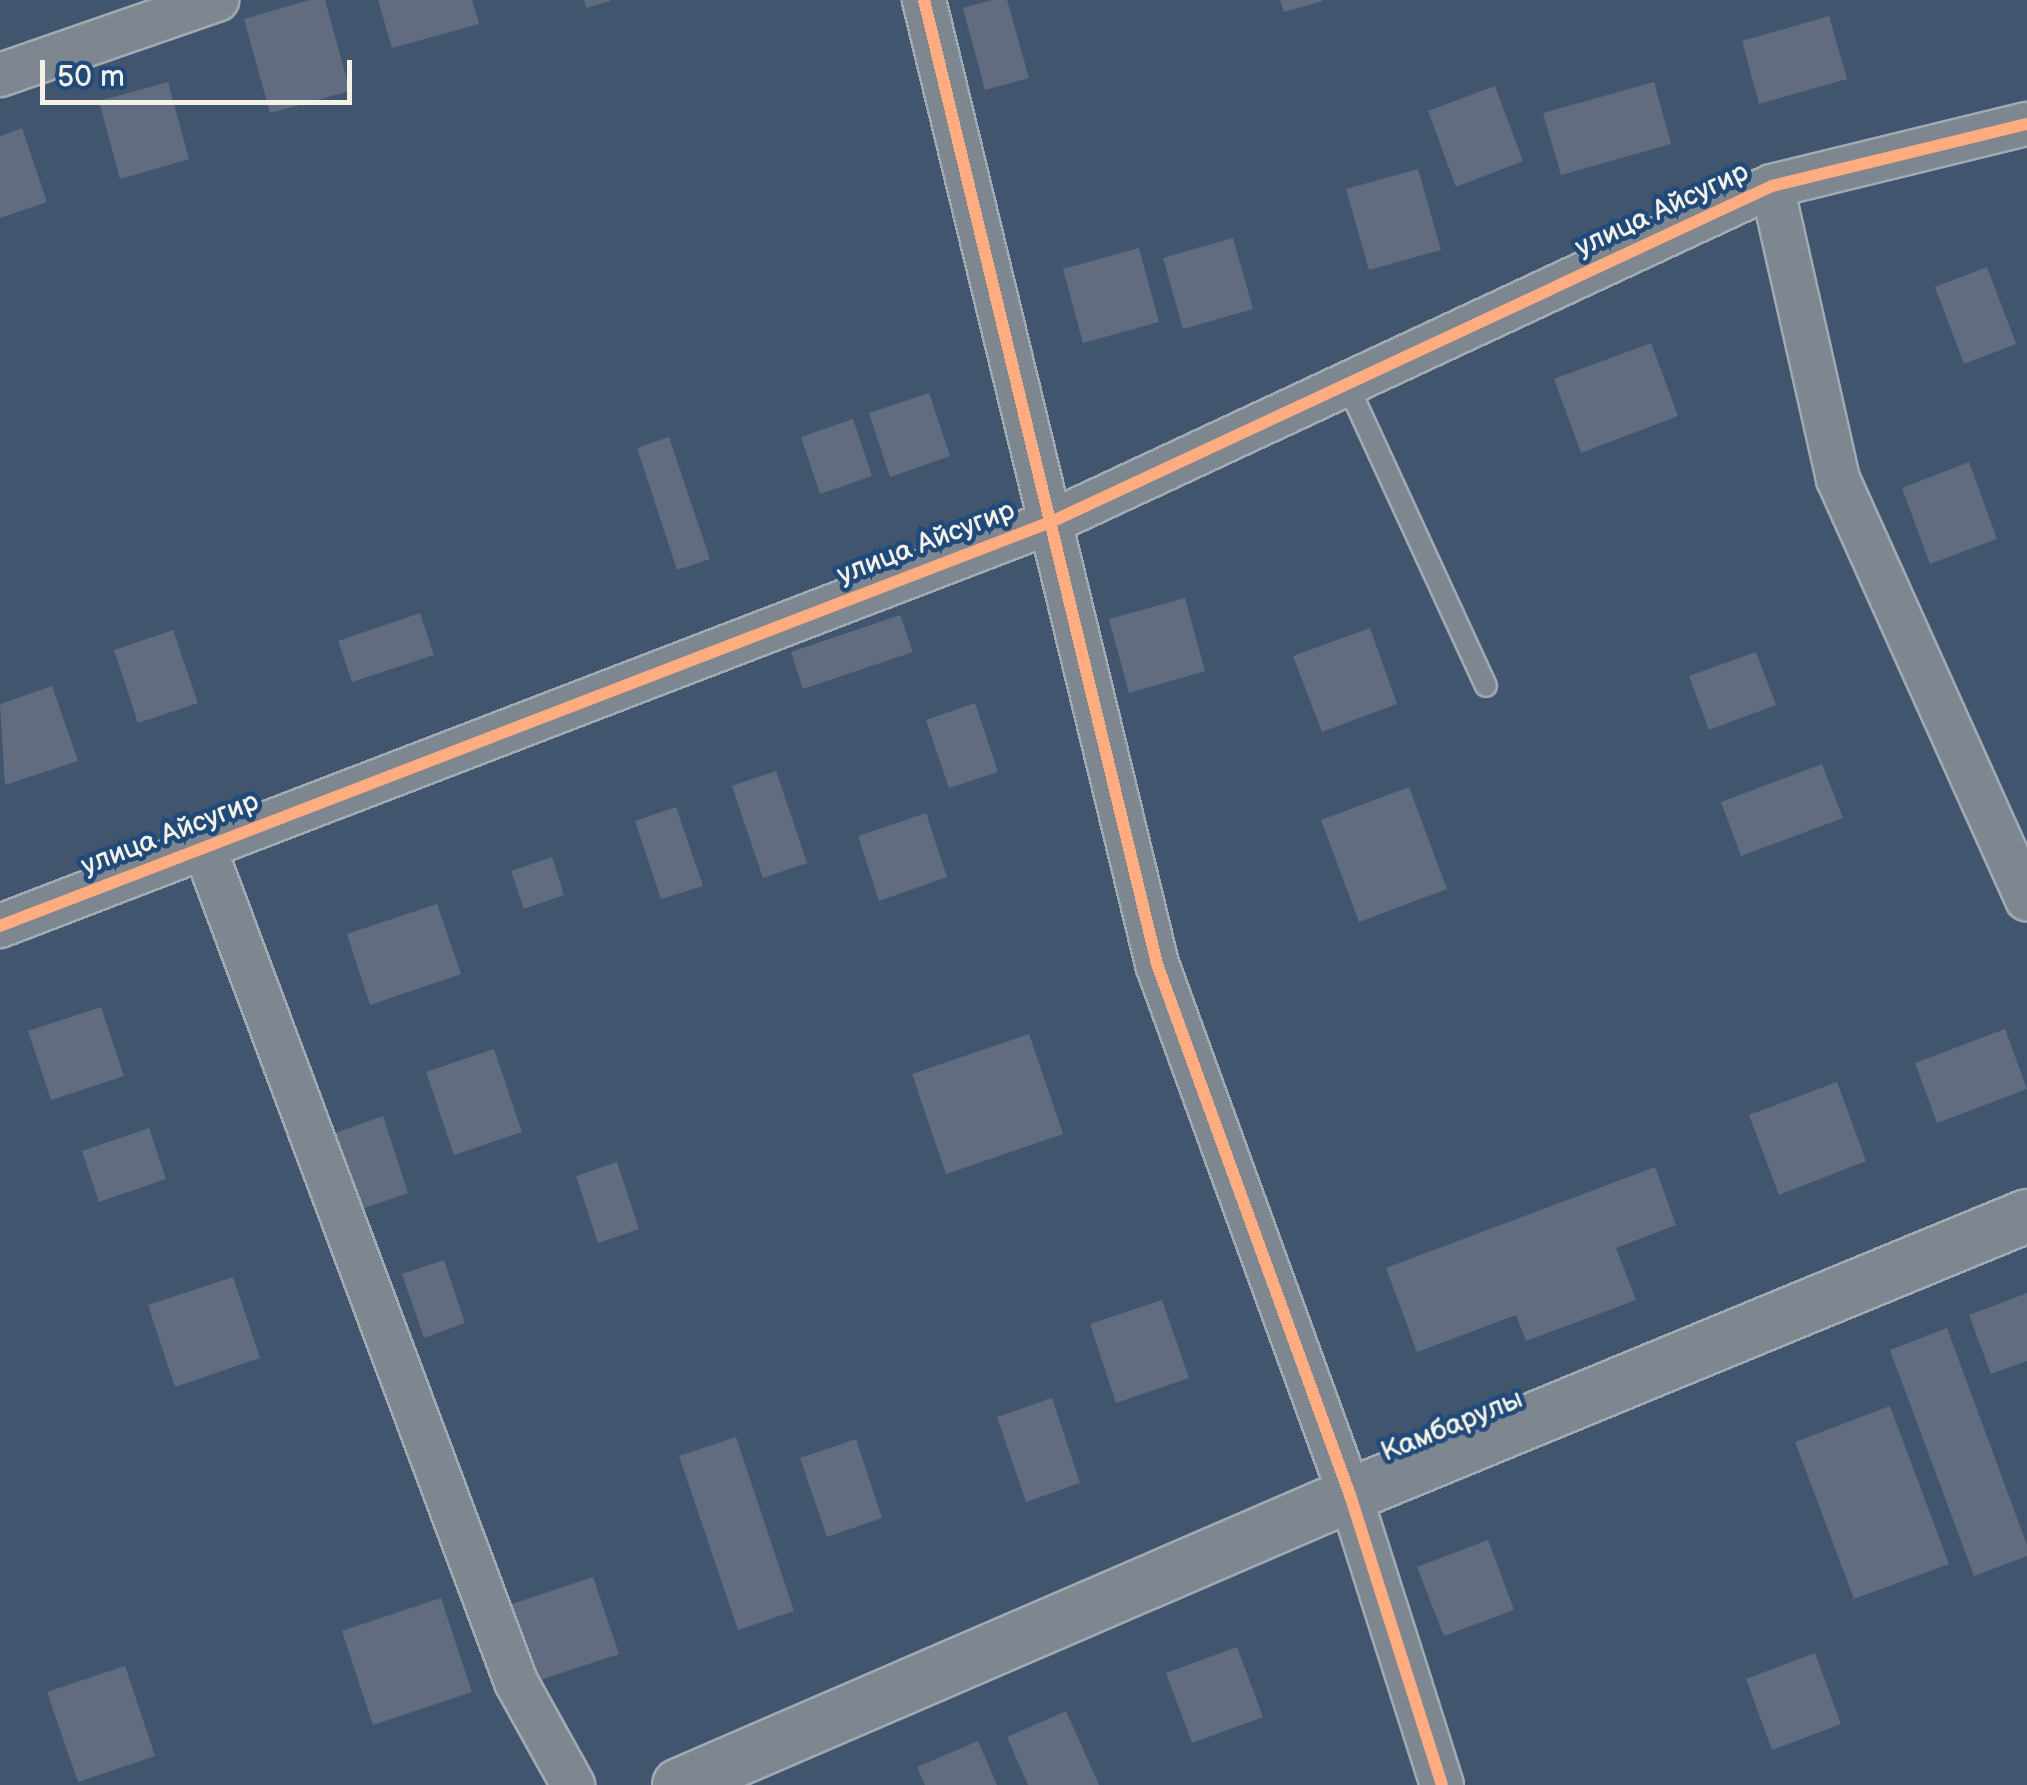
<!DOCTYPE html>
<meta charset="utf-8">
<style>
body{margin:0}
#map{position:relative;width:2027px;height:1785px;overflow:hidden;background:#41556e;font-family:"Balsamiq Sans",sans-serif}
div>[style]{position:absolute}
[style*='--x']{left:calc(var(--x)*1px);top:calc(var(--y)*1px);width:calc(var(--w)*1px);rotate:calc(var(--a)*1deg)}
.building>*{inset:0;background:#616c80}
.roads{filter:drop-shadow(2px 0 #a1aab3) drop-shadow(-2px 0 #a1aab3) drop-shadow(0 2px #a1aab3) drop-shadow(0 -2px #a1aab3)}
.service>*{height:20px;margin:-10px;padding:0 10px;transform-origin:10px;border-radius:10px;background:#7e868f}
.minor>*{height:42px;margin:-21px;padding:0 21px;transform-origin:21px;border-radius:21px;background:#7e868f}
.tertiary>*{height:52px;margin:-26px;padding:0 26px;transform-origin:26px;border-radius:26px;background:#7e868f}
.cycleway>*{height:12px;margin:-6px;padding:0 6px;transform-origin:6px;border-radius:6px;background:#ffac80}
span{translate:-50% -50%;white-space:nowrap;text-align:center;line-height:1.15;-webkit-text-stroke:9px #1f4a7a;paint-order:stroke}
.street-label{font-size:28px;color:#f4f1e8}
.scale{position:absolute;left:40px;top:60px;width:312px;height:45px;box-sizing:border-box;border:5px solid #f4f1e8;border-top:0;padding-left:12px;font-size:30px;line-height:35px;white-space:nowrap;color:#f4f1e8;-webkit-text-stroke:8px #1f4a7a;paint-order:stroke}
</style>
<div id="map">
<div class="building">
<i style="clip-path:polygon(310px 0,325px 0,350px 91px,270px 113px,244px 19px)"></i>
<i style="clip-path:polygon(378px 0,472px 0,479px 24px,392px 48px)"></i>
<i style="clip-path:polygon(584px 0,610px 0,610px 1px,586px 8px)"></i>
<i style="clip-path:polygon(992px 0,1007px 0,1029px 78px,985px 90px,963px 8px)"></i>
<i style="clip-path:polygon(1280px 0,1322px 0,1323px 1px,1284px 12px)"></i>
<i style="clip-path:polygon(1829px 16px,1847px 79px,1759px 104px,1742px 41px)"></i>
<i style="clip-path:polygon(168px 82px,189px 159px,120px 179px,99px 101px)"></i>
<i style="clip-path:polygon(1654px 82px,1671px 144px,1561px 175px,1543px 113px)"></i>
<i style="clip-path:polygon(1495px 86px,1523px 161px,1456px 187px,1428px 111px)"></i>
<i style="clip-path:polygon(22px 128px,47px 202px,0 218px,0 136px)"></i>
<i style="clip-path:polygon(1418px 169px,1441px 250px,1369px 270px,1346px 189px)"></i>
<i style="clip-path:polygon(1233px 238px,1253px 309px,1183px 329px,1163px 258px)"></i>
<i style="clip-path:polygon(1139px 248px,1159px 322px,1083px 343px,1063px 269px)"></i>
<i style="clip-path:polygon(1987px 267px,2016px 344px,1964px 364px,1935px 287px)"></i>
<i style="clip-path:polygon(1651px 343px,1678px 416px,1581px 453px,1554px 379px)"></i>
<i style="clip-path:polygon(929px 393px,950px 456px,890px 477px,869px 413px)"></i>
<i style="clip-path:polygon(853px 419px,872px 476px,820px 494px,801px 437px)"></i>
<i style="clip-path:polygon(669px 437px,710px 559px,677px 570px,637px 448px)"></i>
<i style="clip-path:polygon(1969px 462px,1997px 539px,1930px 564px,1902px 488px)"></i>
<i style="clip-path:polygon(1185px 598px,1205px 671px,1129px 693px,1109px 619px)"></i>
<i style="clip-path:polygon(420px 613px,434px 655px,352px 682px,338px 641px)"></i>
<i style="clip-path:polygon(900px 615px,913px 652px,803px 689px,791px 652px)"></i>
<i style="clip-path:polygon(1370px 628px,1397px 704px,1322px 732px,1293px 656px)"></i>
<i style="clip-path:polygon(173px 630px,198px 703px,138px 723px,114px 650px)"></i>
<i style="clip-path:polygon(1756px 652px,1776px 705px,1709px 730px,1689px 676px)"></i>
<i style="clip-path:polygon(52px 686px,78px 761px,5px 785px,0 704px)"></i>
<i style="clip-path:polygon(975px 703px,998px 772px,949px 788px,926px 720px)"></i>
<i style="clip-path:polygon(1822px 764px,1843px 818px,1741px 856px,1721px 802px)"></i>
<i style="clip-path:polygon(776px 771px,807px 863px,763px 878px,732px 786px)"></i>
<i style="clip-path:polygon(1409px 787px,1447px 889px,1359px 922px,1321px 820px)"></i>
<i style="clip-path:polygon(676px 807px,703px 886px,661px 899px,635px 821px)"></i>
<i style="clip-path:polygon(926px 813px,947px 877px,879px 901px,858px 836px)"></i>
<i style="clip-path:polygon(552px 857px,564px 895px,524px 909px,511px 871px)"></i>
<i style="clip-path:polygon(437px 904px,461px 974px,370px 1005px,347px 934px)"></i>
<i style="clip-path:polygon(101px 1007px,124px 1076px,51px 1100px,28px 1031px)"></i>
<i style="clip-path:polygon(2005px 1029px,2027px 1089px,1937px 1123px,1915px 1063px)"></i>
<i style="clip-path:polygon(1029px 1034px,1063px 1134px,946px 1174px,912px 1074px)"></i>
<i style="clip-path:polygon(494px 1049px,522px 1132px,454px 1155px,426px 1072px)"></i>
<i style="clip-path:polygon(1837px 1082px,1866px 1161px,1779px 1195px,1749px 1115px)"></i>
<i style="clip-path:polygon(383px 1116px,408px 1193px,350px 1213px,324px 1137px)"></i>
<i style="clip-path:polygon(149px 1128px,166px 1179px,99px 1202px,82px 1151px)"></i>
<i style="clip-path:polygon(617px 1162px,639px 1229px,598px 1243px,576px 1176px)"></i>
<i style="clip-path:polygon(1655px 1167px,1676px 1225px,1616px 1248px,1636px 1300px,1526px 1341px,1516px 1315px,1417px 1352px,1386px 1268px)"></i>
<i style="clip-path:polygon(444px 1260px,465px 1323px,424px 1338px,402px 1274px)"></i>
<i style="clip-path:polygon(233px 1277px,260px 1358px,175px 1387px,148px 1305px)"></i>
<i style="clip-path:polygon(2027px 1293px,2027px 1361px,1991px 1374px,1969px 1315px)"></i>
<i style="clip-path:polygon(1162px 1300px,1189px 1378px,1116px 1403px,1090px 1324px)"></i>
<i style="clip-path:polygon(1947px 1328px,2027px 1545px,2027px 1556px,1974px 1576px,1890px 1350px)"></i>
<i style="clip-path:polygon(1052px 1398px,1080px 1483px,1026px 1502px,997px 1417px)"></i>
<i style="clip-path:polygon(1890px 1406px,1949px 1564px,1854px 1599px,1795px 1442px)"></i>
<i style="clip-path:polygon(736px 1437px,794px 1611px,738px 1630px,679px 1456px)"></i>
<i style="clip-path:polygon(856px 1439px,882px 1518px,827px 1537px,800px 1458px)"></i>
<i style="clip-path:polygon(1488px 1540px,1514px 1610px,1444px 1636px,1417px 1567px)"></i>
<i style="clip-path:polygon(593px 1577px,619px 1654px,537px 1681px,512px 1604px)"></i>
<i style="clip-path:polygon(441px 1598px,472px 1692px,373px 1725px,342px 1631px)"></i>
<i style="clip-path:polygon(1237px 1647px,1263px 1717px,1192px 1743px,1166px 1673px)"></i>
<i style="clip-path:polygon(1815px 1653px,1841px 1724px,1772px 1750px,1746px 1679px)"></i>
<i style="clip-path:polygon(125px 1666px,155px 1756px,78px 1782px,47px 1692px)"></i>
<i style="clip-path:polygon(1066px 1711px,1099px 1785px,1028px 1785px,1007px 1737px)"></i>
<i style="clip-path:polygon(978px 1741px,997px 1785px,925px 1785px,917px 1767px)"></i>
</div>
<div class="roads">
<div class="service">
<i style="--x:1348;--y:386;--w:330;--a:65.3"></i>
</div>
<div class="minor">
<i style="--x:924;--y:0;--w:992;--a:76.41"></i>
<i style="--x:1157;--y:964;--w:565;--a:70.03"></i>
<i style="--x:1350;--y:1495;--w:304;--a:72.4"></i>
<i style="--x:0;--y:75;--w:230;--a:-19.1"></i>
<i style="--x:1772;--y:186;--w:300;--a:77.3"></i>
<i style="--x:1838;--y:479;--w:461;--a:65.8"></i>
<i style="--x:204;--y:847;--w:891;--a:69.51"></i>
<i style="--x:516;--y:1682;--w:118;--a:61"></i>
<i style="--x:0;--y:926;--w:1126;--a:-21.03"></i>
<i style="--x:1051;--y:522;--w:795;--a:-24.99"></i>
<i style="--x:1772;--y:186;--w:262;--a:-13.7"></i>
</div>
<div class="tertiary">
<i style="--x:679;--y:1785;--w:731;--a:-23.37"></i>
<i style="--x:1350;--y:1495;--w:732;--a:-22.4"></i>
</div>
</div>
<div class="cycleway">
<i style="--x:924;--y:0;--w:992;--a:76.41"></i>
<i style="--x:1157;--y:964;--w:565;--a:70.03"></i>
<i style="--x:1350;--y:1495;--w:304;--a:72.4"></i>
<i style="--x:0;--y:926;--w:1126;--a:-21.03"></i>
<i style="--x:1051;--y:522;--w:795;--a:-24.99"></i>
<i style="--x:1772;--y:186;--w:262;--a:-13.7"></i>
</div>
<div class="street-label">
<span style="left:1662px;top:210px;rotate:-25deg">улица Айсугир</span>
<span style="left:926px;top:543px;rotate:-21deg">улица Айсугир</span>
<span style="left:170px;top:834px;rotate:-21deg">улица Айсугир</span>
<span style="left:1452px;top:1426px;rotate:-22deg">Камбарулы</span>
</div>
<div class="scale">50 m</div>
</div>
